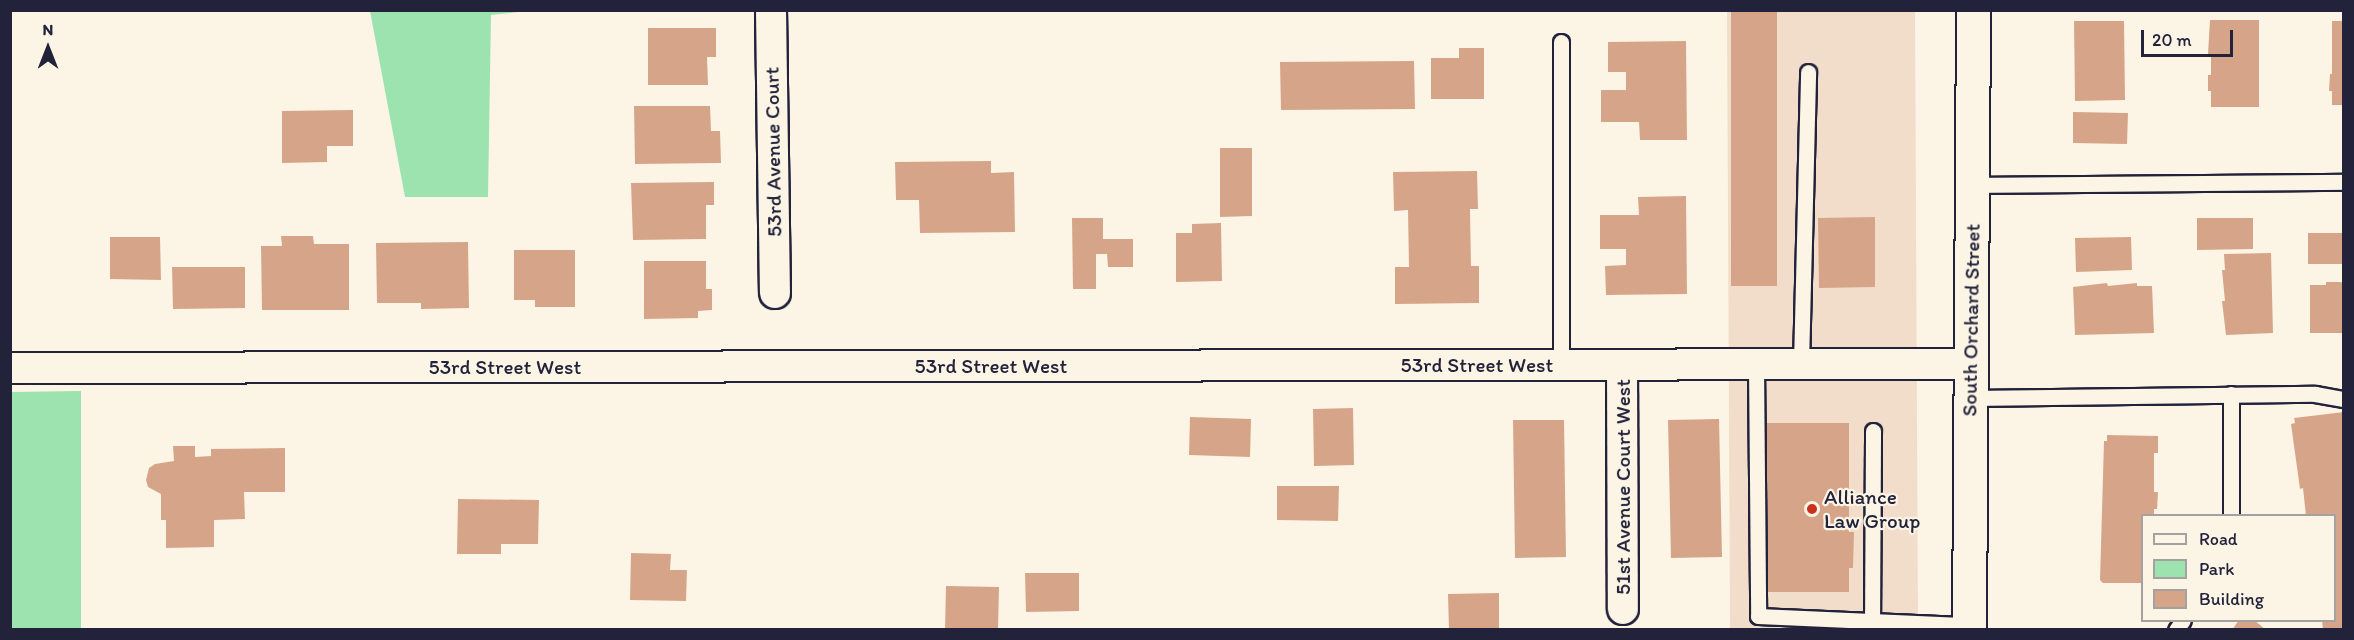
<!DOCTYPE html>
<style>
body{margin:0}
#map{position:relative;width:2354px;height:640px;overflow:hidden;background:#fcf5e5;font-family:Itim,sans-serif}
div>[style]{position:absolute}
[style*='--x']{left:calc(var(--x)*1px);top:calc(var(--y)*1px);width:calc(var(--w)*1px);rotate:calc(var(--a)*1deg)}
.built>*{inset:0;background:#f1ddc9}
.green>*{inset:0;background:#9de3af}
.building>*{inset:0;background:#d6a589}
.roads{filter:drop-shadow(2px 0 #22223b) drop-shadow(-2px 0 #22223b) drop-shadow(0 2px #22223b) drop-shadow(0 -2px #22223b)}
.lane>*{height:15px;margin:-7.5px;padding:0 7.5px;transform-origin:7.5px;border-radius:7.5px;background:#fcf5e5}
.street>*{height:30px;margin:-15px;padding:0 15px;transform-origin:15px;border-radius:15px;background:#fcf5e5}
.primary>*{height:33px;margin:-16.5px;padding:0 16.5px;transform-origin:16.5px;border-radius:16.5px;background:#fcf5e5}
.dots>*{width:16px;height:16px;translate:-50% -50%;box-sizing:border-box;border:3px solid #fcf5e5;border-radius:50%}
span{translate:-50% -50%;white-space:nowrap;text-align:center;line-height:1.15;-webkit-text-stroke:4.5px #fcf5e5;paint-order:stroke}
.street-label{font-size:21px;color:#22223b}
.poi-label{font-size:21px;color:#22223b}
.left{translate:0 -50%;text-align:left}
.frame{position:absolute;inset:0;border:12px solid #22223b;pointer-events:none}
.legend{position:absolute;left:2141px;top:514px;width:195px;height:108px;box-sizing:border-box;background:#fcf5e5;border:2px solid #a5a1a1;margin:0;padding:8px 10px;list-style:none;font-size:18px;color:#22223b}
.legend li{display:flex;align-items:center;gap:12px;height:30px}
.legend b{width:30px;border:2px solid #a5a1a1}
.north{position:absolute;left:18px;top:18px;width:60px;height:60px;-webkit-text-stroke:4px #fcf5e5;paint-order:stroke;rotate:0deg;font-size:16px;font-weight:700;line-height:24px;text-align:center;color:#22223b}
.north::after{content:'';display:block;margin:auto;width:21px;height:27px;background:#22223b;clip-path:polygon(50% 0,100% 100%,50% 72%,0 100%)}
.scale{position:absolute;left:2141px;top:30px;width:92px;height:27px;box-sizing:border-box;border:3px solid #22223b;border-top:0;padding-left:8px;font-size:18px;line-height:21px;white-space:nowrap;color:#22223b;-webkit-text-stroke:4px #fcf5e5;paint-order:stroke}
</style>
<div id="map">
<div class="built">
<i style="clip-path:polygon(1727px 11px,1915px 11px,1918px 629px,1730px 629px)"></i>
</div>
<div class="green">
<i style="clip-path:polygon(370px 11px,528px 11px,491px 15px,488px 197px,405px 197px)"></i>
<i style="clip-path:polygon(81px 391px,81px 629px,11px 629px,11px 392px)"></i>
</div>
<div class="building">
<i style="clip-path:polygon(1731px 10px,1777px 10px,1777px 286px,1731px 286px)"></i>
<i style="clip-path:polygon(2210px 20px,2259px 20px,2259px 107px,2211px 107px,2211px 91px,2208px 91px,2208px 75px,2211px 75px,2211px 54px,2208px 54px)"></i>
<i style="clip-path:polygon(2074px 21px,2124px 21px,2125px 100px,2075px 101px)"></i>
<i style="clip-path:polygon(2332px 21px,2344px 21px,2344px 105px,2332px 105px,2332px 91px,2329px 91px,2330px 74px,2332px 74px)"></i>
<i style="clip-path:polygon(648px 28px,716px 28px,716px 57px,707px 57px,708px 85px,648px 85px)"></i>
<i style="clip-path:polygon(1686px 41px,1687px 140px,1640px 140px,1639px 122px,1601px 122px,1601px 90px,1626px 90px,1626px 72px,1608px 72px,1608px 42px)"></i>
<i style="clip-path:polygon(1459px 48px,1484px 48px,1484px 99px,1431px 99px,1431px 58px,1459px 58px)"></i>
<i style="clip-path:polygon(1414px 61px,1415px 109px,1281px 110px,1280px 62px)"></i>
<i style="clip-path:polygon(634px 106px,710px 106px,711px 131px,720px 131px,721px 163px,635px 164px)"></i>
<i style="clip-path:polygon(353px 110px,353px 146px,327px 146px,327px 162px,282px 163px,282px 111px)"></i>
<i style="clip-path:polygon(2073px 112px,2128px 113px,2127px 144px,2073px 143px)"></i>
<i style="clip-path:polygon(1220px 148px,1252px 148px,1252px 216px,1220px 217px)"></i>
<i style="clip-path:polygon(991px 161px,991px 173px,1014px 172px,1015px 232px,920px 233px,919px 200px,896px 200px,895px 162px)"></i>
<i style="clip-path:polygon(1477px 171px,1478px 209px,1470px 209px,1471px 266px,1479px 266px,1479px 303px,1395px 304px,1395px 267px,1409px 267px,1408px 210px,1394px 211px,1393px 172px)"></i>
<i style="clip-path:polygon(714px 182px,714px 205px,706px 205px,706px 239px,633px 240px,631px 183px)"></i>
<i style="clip-path:polygon(1686px 196px,1687px 294px,1606px 295px,1605px 266px,1626px 265px,1626px 249px,1600px 249px,1600px 215px,1639px 215px,1638px 197px)"></i>
<i style="clip-path:polygon(1875px 217px,1875px 287px,1819px 288px,1818px 218px)"></i>
<i style="clip-path:polygon(1072px 218px,1103px 218px,1103px 239px,1133px 239px,1133px 267px,1108px 267px,1107px 254px,1096px 254px,1096px 289px,1073px 289px)"></i>
<i style="clip-path:polygon(2197px 218px,2253px 218px,2253px 249px,2197px 250px)"></i>
<i style="clip-path:polygon(1221px 223px,1222px 281px,1176px 282px,1176px 233px,1192px 233px,1192px 224px)"></i>
<i style="clip-path:polygon(2308px 233px,2344px 233px,2344px 264px,2308px 264px)"></i>
<i style="clip-path:polygon(281px 236px,313px 236px,314px 244px,349px 244px,349px 310px,262px 310px,261px 246px,282px 246px)"></i>
<i style="clip-path:polygon(110px 237px,160px 237px,161px 280px,110px 279px)"></i>
<i style="clip-path:polygon(2131px 237px,2132px 270px,2076px 272px,2075px 238px)"></i>
<i style="clip-path:polygon(468px 242px,469px 308px,421px 309px,421px 303px,377px 303px,376px 243px)"></i>
<i style="clip-path:polygon(514px 250px,575px 250px,575px 307px,535px 307px,535px 300px,514px 300px)"></i>
<i style="clip-path:polygon(2271px 253px,2273px 333px,2226px 335px,2222px 301px,2225px 301px,2222px 270px,2225px 270px,2224px 254px)"></i>
<i style="clip-path:polygon(644px 261px,706px 261px,706px 289px,712px 289px,712px 310px,698px 311px,698px 318px,644px 319px)"></i>
<i style="clip-path:polygon(172px 267px,245px 267px,245px 308px,173px 309px)"></i>
<i style="clip-path:polygon(2326px 282px,2341px 282px,2344px 285px,2344px 333px,2310px 333px,2310px 285px,2326px 285px)"></i>
<i style="clip-path:polygon(2107px 283px,2108px 286px,2137px 283px,2137px 286px,2152px 286px,2154px 333px,2075px 335px,2073px 287px)"></i>
<i style="clip-path:polygon(1353px 408px,1354px 465px,1314px 466px,1313px 409px)"></i>
<i style="clip-path:polygon(2344px 412px,2344px 630px,2323px 630px,2322px 620px,2334px 620px,2334px 516px,2306px 516px,2303px 488px,2300px 489px,2291px 424px,2295px 423px,2294px 418px)"></i>
<i style="clip-path:polygon(1190px 417px,1251px 419px,1250px 457px,1189px 455px)"></i>
<i style="clip-path:polygon(1719px 419px,1722px 557px,1671px 558px,1668px 420px)"></i>
<i style="clip-path:polygon(1513px 420px,1564px 420px,1566px 557px,1515px 558px)"></i>
<i style="clip-path:polygon(1767px 423px,1849px 423px,1849px 532px,1854px 532px,1853px 568px,1849px 568px,1849px 592px,1767px 592px)"></i>
<i style="clip-path:polygon(2107px 435px,2158px 436px,2158px 453px,2154px 453px,2154px 492px,2158px 492px,2157px 509px,2154px 509px,2154px 516px,2142px 516px,2142px 583px,2103px 583px,2100px 580px,2104px 441px,2107px 441px)"></i>
<i style="clip-path:polygon(173px 446px,195px 446px,195px 457px,211px 456px,211px 449px,285px 448px,285px 492px,244px 492px,245px 519px,214px 520px,214px 547px,166px 548px,166px 520px,161px 520px,161px 494px,148px 487px,146px 480px,149px 468px,155px 464px,174px 461px)"></i>
<i style="clip-path:polygon(1277px 486px,1339px 486px,1338px 521px,1277px 520px)"></i>
<i style="clip-path:polygon(458px 499px,539px 500px,538px 544px,501px 544px,501px 554px,457px 554px)"></i>
<i style="clip-path:polygon(631px 553px,671px 554px,670px 570px,687px 570px,686px 601px,630px 600px)"></i>
<i style="clip-path:polygon(1025px 573px,1079px 573px,1079px 611px,1026px 612px)"></i>
<i style="clip-path:polygon(946px 586px,999px 587px,998px 630px,945px 630px)"></i>
<i style="clip-path:polygon(1499px 593px,1499px 630px,1449px 630px,1448px 594px)"></i>
<i style="clip-path:polygon(2239px 620px,2254px 620px,2266px 630px,2232px 630px)"></i>
</div>
<div class="roads">
<div class="lane">
<i style="--x:1973;--y:185;--w:371;--a:-0.5"></i>
<i style="--x:1756;--y:364;--w:252;--a:89.5"></i>
<i style="--x:1758;--y:616;--w:210;--a:2.5"></i>
<i style="--x:1801;--y:364;--w:292;--a:-88.6"></i>
<i style="--x:1561;--y:365;--w:323;--a:-90"></i>
<i style="--x:1970;--y:398;--w:345;--a:-0.7"></i>
<i style="--x:2315;--y:394;--w:29;--a:10"></i>
<i style="--x:2231;--y:516;--w:122;--a:-90"></i>
<i style="--x:1872;--y:630;--w:199;--a:-89.7"></i>
<i style="--x:2176;--y:630;--w:12;--a:-55"></i>
</div>
<div class="street">
<i style="--x:771;--y:10;--w:283;--a:89.2"></i>
<i style="--x:1622;--y:365;--w:244;--a:89.8"></i>
<i style="--x:10;--y:368;--w:1961;--a:-0.12"></i>
</div>
<div class="primary">
<i style="--x:1969;--y:630;--w:620;--a:-89.63"></i>
</div>
</div>
<div class="dots">
<i style="left:1812px;top:509px;background:#c8321e"></i>
</div>
<div class="street-label">
<span style="left:773px;top:152px;rotate:-91deg">53rd Avenue Court</span>
<span style="left:1971px;top:320px;rotate:-89deg">South Orchard Street</span>
<span style="left:1477px;top:365px">53rd Street West</span>
<span style="left:991px;top:366px">53rd Street West</span>
<span style="left:505px;top:367px">53rd Street West</span>
<span style="left:1623px;top:487px;rotate:-90deg">51st Avenue Court West</span>
</div>
<div class="poi-label">
<span class="left" style="left:1824px;top:509px">Alliance<br>Law Group</span>
</div>
<div class="frame"></div>
<ul class="legend">
<li><b style="height:8px;background:#fcf5e5"></b>Road</li>
<li><b style="height:16px;background:#9de3af"></b>Park</li>
<li><b style="height:16px;background:#d6a589"></b>Building</li>
</ul>
<div class="north">N</div>
<div class="scale">20 m</div>
</div>
